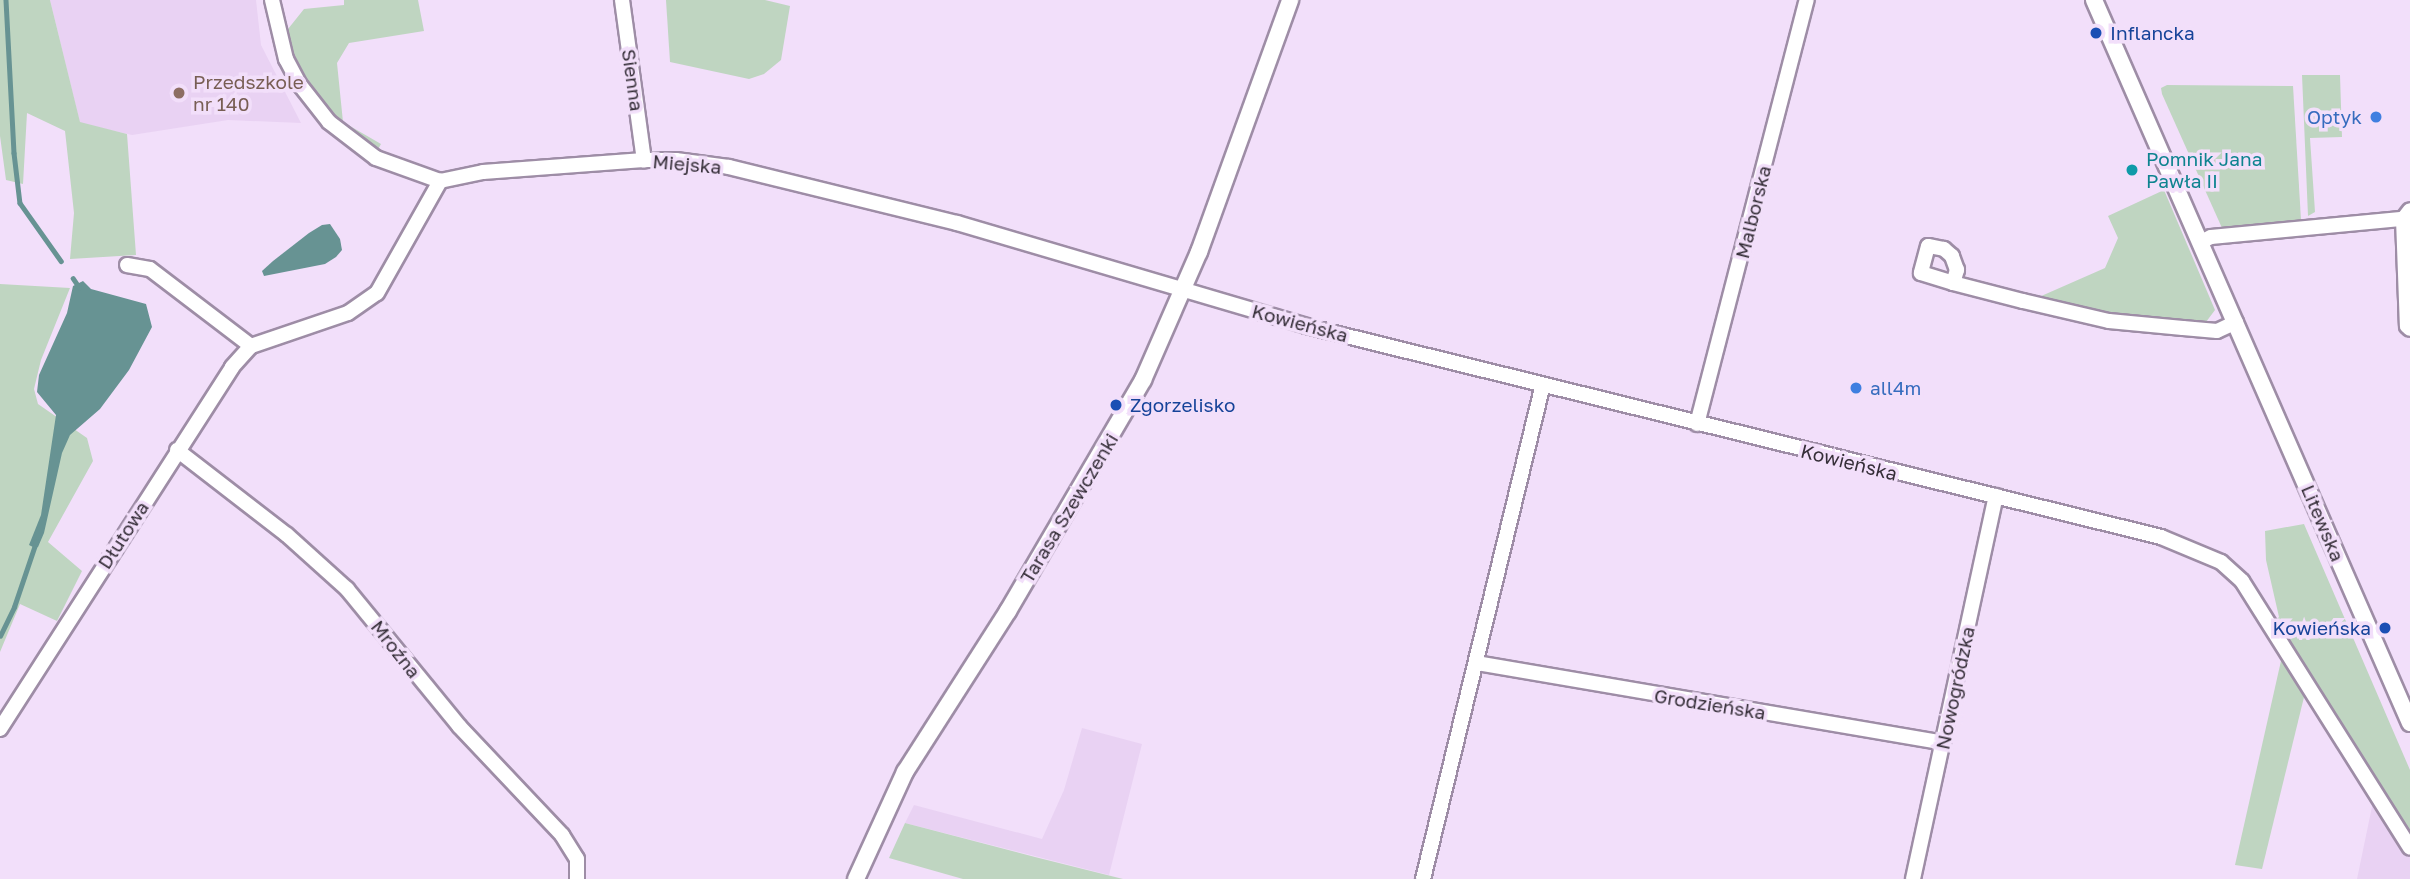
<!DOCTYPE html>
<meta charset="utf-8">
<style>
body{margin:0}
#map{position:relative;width:2410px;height:879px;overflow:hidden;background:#f2dffa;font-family:"Golos Text",sans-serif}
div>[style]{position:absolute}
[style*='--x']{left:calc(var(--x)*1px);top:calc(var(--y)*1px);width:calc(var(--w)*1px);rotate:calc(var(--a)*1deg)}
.built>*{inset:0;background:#e9d2f3}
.green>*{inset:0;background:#bfd5c1}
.water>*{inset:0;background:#679393}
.stream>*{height:4.5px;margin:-2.25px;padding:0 2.25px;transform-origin:2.25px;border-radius:2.25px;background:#679393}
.roads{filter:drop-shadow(2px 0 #9e8da6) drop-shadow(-2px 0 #9e8da6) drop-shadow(0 2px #9e8da6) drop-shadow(0 -2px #9e8da6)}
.minor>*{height:14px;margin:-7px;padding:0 7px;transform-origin:7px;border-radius:7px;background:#fff}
.tertiary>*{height:16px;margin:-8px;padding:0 8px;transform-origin:8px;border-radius:8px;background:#fff}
.dots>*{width:19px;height:19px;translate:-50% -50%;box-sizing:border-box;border:4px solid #f2dffa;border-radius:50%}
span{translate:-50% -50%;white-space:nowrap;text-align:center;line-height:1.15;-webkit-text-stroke:7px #f2dffa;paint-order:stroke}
.transit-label{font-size:19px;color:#164399}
.left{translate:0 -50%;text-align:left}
.right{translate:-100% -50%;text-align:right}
.street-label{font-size:19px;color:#352e38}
.education-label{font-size:19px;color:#785e54}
.shop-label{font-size:19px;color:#366cbe}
.culture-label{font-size:19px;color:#0d838f}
</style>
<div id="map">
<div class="built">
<i style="clip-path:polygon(50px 0,256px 0,261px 45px,301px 123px,228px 120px,132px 135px,80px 123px)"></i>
<i style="clip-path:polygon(1082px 728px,1142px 744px,1109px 875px,905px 823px,914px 805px,1042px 839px,1064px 790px)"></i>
<i style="clip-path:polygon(2374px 797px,2410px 857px,2410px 879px,2357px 879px)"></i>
</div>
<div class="green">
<i style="clip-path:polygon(0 0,50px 0,80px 122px,127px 134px,136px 255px,70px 259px,74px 213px,65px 131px,27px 113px,23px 184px,6px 180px,0 136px)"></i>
<i style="clip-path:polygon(344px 0,418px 0,424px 31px,349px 43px,337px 63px,343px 122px,381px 144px,376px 153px,332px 120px,290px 59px,284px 34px,304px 9px,344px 5px)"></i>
<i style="clip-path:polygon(666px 0,765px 0,790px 6px,781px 60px,764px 74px,749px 79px,670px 62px)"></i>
<i style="clip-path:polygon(2302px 75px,2340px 75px,2342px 137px,2310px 138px,2315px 212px,2308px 216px)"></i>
<i style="clip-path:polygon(2167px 85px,2293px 86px,2301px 220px,2222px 228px,2162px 94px,2161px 88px)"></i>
<i style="clip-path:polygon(2164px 190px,2215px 310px,2206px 322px,2113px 313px,2039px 297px,2105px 268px,2118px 238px,2108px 216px)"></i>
<i style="clip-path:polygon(0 284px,70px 288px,41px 360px,34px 389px,38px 404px,87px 438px,93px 461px,48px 542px,82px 571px,57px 621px,20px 604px,0 652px)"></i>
<i style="clip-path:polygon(2304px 524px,2410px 770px,2410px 837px,2277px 619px,2279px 617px,2266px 560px,2265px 531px)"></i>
<i style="clip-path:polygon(2283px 652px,2305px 693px,2262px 869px,2235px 865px)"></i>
<i style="clip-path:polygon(905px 823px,1035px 857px,1123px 879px,963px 879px,889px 858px)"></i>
</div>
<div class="water">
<i style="clip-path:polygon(330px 224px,340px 239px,342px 250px,336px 257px,325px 264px,264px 276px,262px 271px,273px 261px,309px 233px,322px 225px)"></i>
<i style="clip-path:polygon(83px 281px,91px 289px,146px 304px,152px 327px,129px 370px,100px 409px,70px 435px,62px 453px,44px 533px,38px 547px,35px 548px,29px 545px,41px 515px,56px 415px,37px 392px,39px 375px,67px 313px,73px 286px)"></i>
</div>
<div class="stream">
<i style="--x:6;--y:0;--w:153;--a:87"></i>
<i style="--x:14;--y:153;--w:50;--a:83.2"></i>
<i style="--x:20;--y:203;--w:71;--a:54.7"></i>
<i style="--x:73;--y:278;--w:11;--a:56"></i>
<i style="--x:0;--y:636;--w:32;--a:-64"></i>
<i style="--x:14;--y:607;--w:69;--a:-71.3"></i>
</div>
<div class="roads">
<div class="minor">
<i style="--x:272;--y:0;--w:61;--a:76.7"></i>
<i style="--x:286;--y:59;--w:30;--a:62"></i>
<i style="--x:300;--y:85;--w:47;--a:51.9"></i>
<i style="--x:329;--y:122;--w:59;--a:37.5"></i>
<i style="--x:376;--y:158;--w:68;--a:19.8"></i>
<i style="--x:622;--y:0;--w:162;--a:82.2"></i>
<i style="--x:2403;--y:219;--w:107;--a:87.9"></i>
<i style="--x:2407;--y:326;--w:4;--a:45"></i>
<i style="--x:2201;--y:242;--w:11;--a:-27"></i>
<i style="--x:2211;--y:237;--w:193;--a:-5.4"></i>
<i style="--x:2403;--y:219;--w:11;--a:-52"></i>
<i style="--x:127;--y:265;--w:23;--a:10"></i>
<i style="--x:150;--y:269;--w:127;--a:37.3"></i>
<i style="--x:1953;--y:283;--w:14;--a:-73"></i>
<i style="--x:1957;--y:270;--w:15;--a:-110"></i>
<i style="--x:1952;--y:256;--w:11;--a:-139"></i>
<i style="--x:1944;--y:249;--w:16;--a:-169"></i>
<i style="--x:1928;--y:246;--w:28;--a:105"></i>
<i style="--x:1921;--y:273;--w:34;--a:17"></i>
<i style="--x:1953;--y:283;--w:72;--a:14.4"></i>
<i style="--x:2023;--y:301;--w:88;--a:13.1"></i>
<i style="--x:2109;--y:321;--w:74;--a:5.4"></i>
<i style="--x:2183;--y:328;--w:34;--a:5"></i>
<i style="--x:2217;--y:331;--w:21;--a:-25"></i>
<i style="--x:1697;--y:424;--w:438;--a:-75.5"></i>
<i style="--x:177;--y:450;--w:139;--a:37.7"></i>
<i style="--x:287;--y:535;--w:81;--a:42"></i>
<i style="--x:347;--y:589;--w:177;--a:50.7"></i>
<i style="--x:459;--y:726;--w:150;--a:46.6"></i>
<i style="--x:562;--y:835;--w:28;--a:58"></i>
<i style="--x:577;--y:859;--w:20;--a:90"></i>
<i style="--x:1477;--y:663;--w:473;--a:9.7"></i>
<i style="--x:0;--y:729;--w:430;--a:-57.3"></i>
<i style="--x:232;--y:367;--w:28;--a:-48"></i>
<i style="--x:251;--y:346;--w:102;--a:-18.8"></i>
<i style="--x:348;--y:313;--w:35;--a:-35"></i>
<i style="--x:377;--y:293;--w:129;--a:-60.6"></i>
<i style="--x:440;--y:181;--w:44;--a:-11.8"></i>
<i style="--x:483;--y:172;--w:161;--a:-4.3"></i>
<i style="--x:644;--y:160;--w:32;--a:0"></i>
<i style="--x:676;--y:160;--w:53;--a:7.5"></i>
<i style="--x:729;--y:167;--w:235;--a:13.8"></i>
<i style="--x:957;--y:223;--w:364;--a:16.4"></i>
<i style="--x:1306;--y:326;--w:881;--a:13.86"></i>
<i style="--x:2161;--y:537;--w:65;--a:22.6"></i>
<i style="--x:2221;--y:562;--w:28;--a:42"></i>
<i style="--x:2242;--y:581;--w:315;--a:57.8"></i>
<i style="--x:1423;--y:879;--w:509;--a:-76.37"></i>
<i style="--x:1913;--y:879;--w:392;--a:-77.8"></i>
</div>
<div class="tertiary">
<i style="--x:2094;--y:0;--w:789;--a:66.39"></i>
<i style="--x:856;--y:879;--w:118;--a:-65.4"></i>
<i style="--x:905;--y:772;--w:191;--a:-57.4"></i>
<i style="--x:1008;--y:611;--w:268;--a:-59.7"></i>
<i style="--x:1143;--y:380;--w:140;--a:-66.4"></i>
<i style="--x:1199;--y:252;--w:268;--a:-70.1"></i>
</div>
</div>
<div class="dots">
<i style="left:2096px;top:33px;background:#1a4fb4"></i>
<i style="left:179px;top:93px;background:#8d6e63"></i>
<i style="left:2376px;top:117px;background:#3f7fe0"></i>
<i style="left:2132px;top:170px;background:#0f9aa8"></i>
<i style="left:1856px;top:388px;background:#3f7fe0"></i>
<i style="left:1116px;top:405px;background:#1a4fb4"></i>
<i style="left:2385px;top:628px;background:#1a4fb4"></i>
</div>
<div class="transit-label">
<span class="left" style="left:2110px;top:33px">Inflancka</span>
<span class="left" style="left:1130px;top:405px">Zgorzelisko</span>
<span class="right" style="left:2371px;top:628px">Kowieńska</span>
</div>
<div class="street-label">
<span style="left:633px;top:80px;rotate:82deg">Sienna</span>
<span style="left:687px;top:164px;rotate:5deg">Miejska</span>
<span style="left:1753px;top:212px;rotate:-76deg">Malborska</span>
<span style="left:1300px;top:323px;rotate:15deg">Kowieńska</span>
<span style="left:1849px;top:462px;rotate:14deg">Kowieńska</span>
<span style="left:1069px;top:508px;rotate:-59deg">Tarasa Szewczenki</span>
<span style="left:2323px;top:523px;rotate:67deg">Litewska</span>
<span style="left:123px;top:535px;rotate:-57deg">Dłutowa</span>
<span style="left:396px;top:649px;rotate:52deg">Mroźna</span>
<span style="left:1955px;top:688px;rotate:-78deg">Nowogródzka</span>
<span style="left:1710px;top:704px;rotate:9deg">Grodzieńska</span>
</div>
<div class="education-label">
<span class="left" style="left:193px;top:93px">Przedszkole<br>nr 140</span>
</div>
<div class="shop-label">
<span class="right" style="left:2362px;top:117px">Optyk</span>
<span class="left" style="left:1870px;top:388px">all4m</span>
</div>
<div class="culture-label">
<span class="left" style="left:2146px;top:170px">Pomnik Jana<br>Pawła II</span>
</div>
</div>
